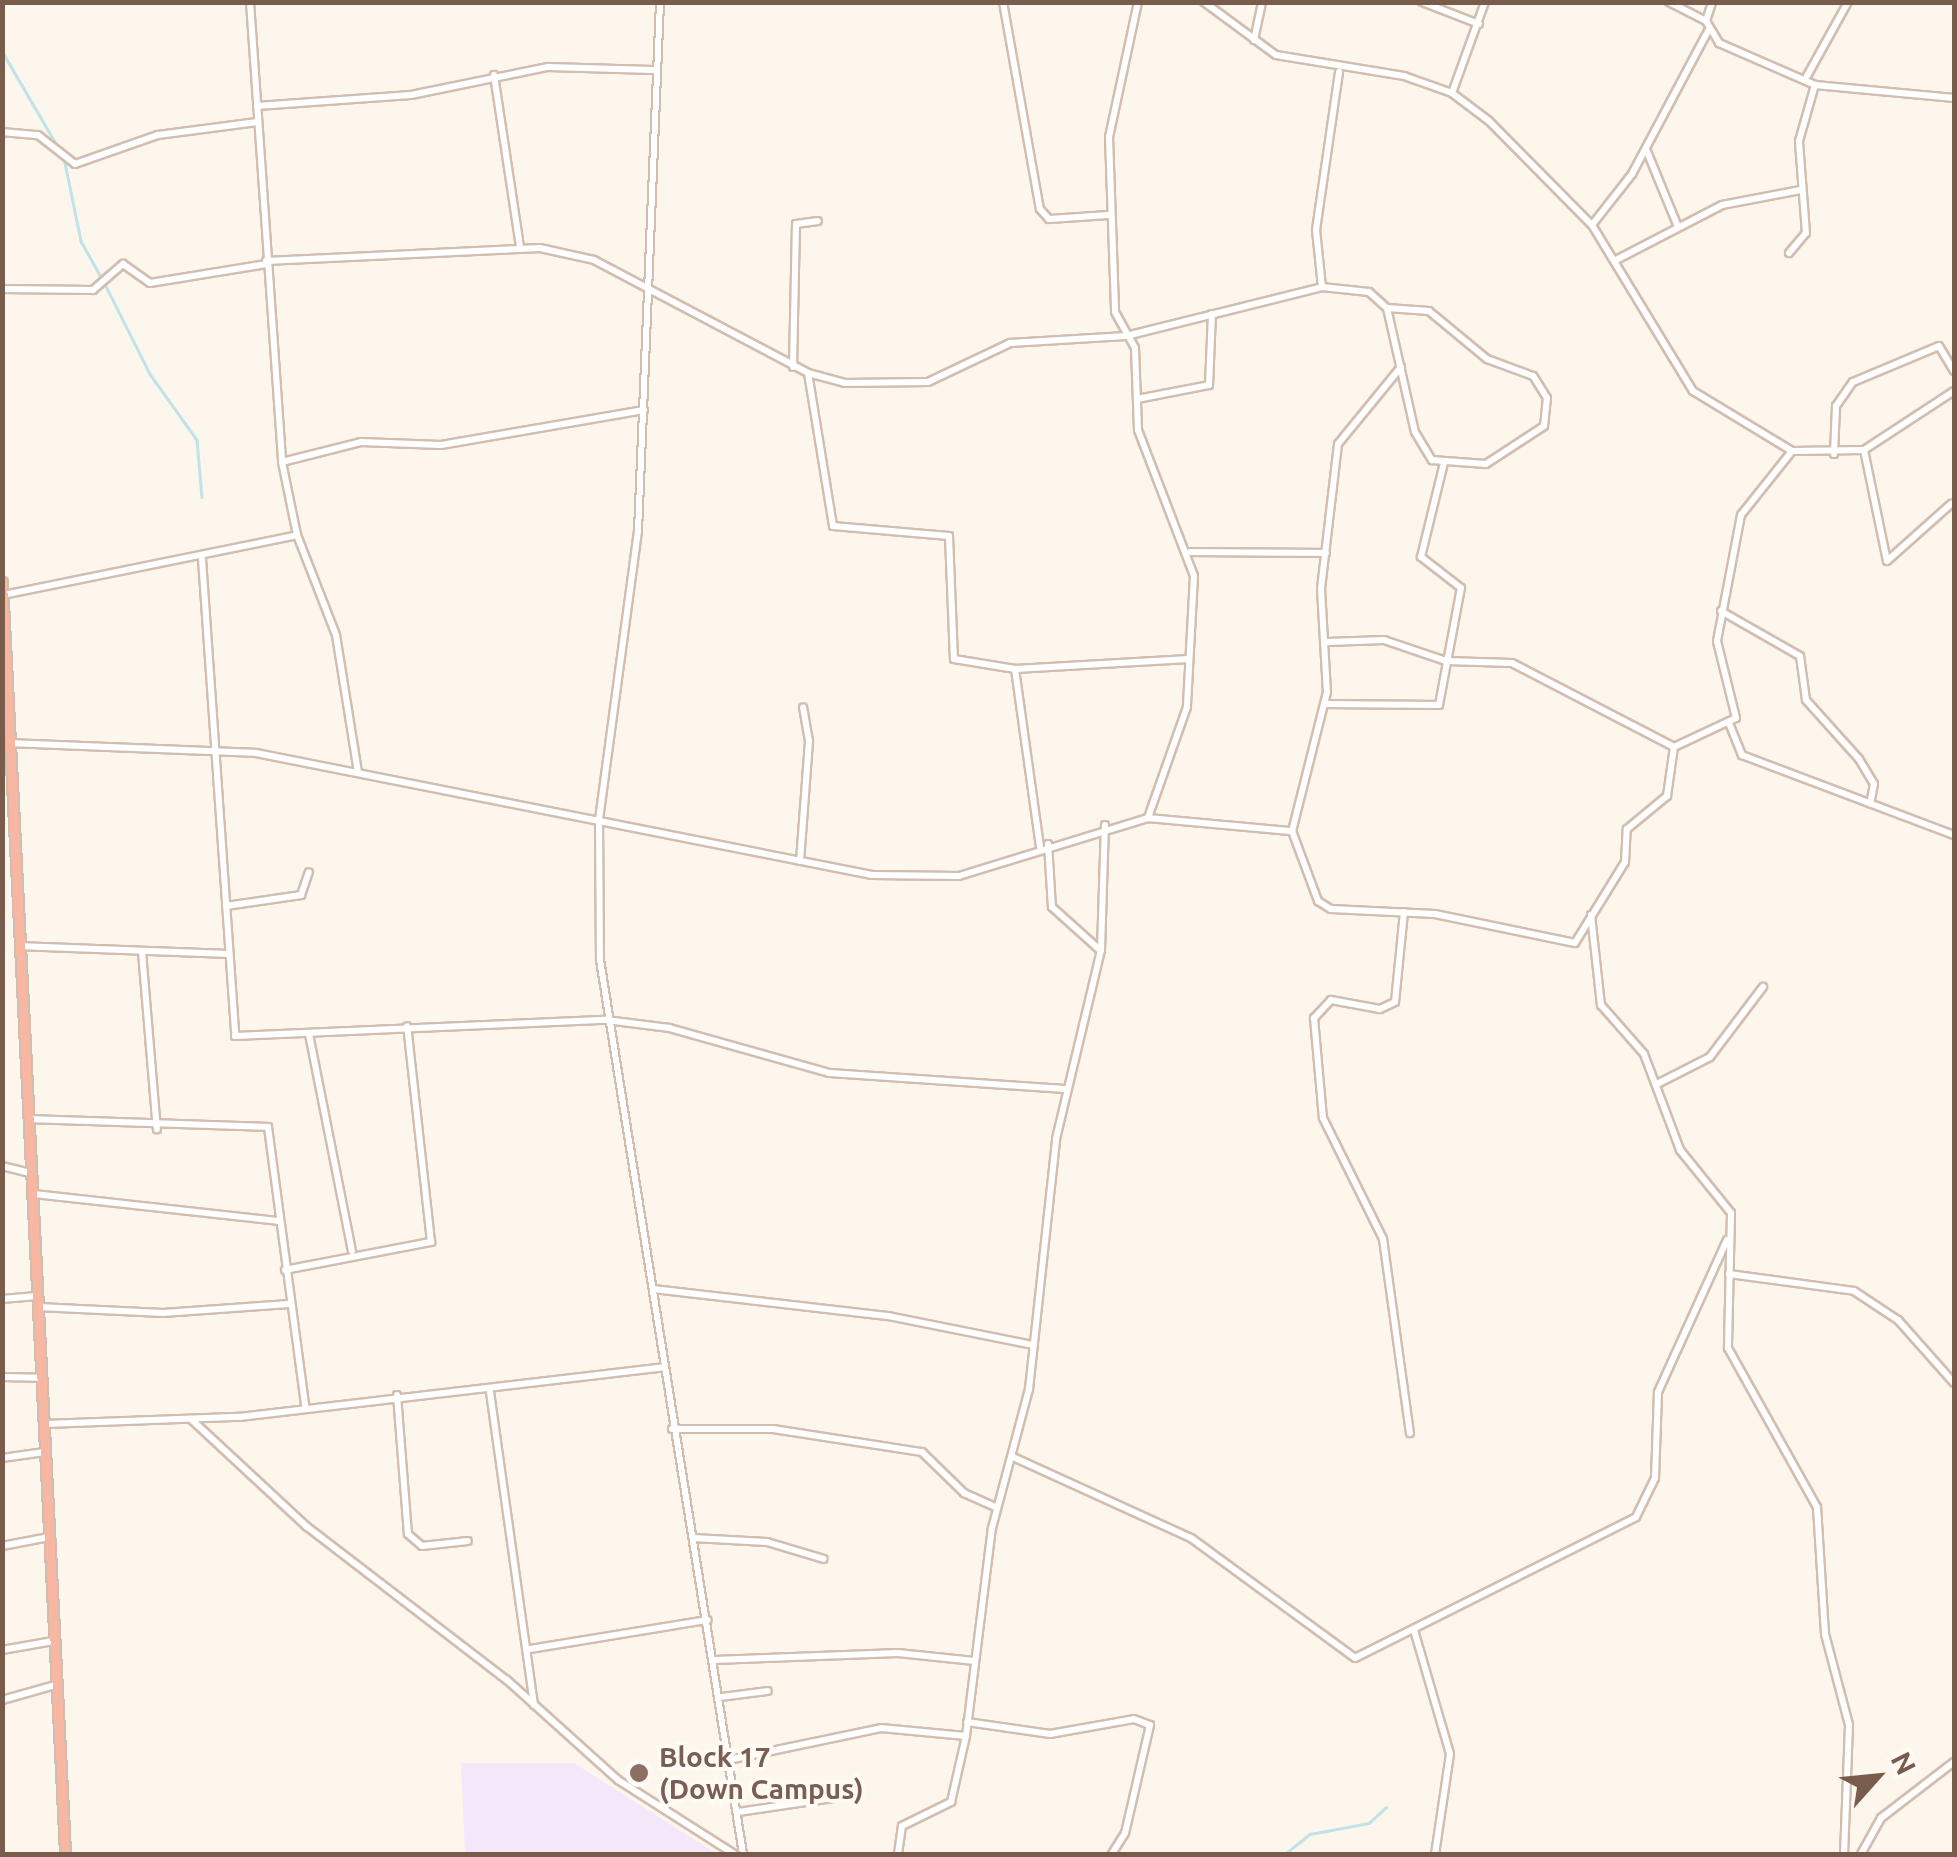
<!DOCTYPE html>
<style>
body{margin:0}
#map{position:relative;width:1957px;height:1857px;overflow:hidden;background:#fdf6ec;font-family:Ubuntu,sans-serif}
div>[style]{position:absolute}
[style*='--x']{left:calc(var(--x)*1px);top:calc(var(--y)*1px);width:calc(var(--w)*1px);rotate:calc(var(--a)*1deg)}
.education>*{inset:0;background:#f3e8fa}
.stream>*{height:2.5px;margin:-1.25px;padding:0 1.25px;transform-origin:1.25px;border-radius:1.25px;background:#bfe3e8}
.roads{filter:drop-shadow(2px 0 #d1beb0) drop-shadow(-2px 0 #d1beb0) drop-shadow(0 2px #d1beb0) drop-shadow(0 -2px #d1beb0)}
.minor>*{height:6px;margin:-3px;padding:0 3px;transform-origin:3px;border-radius:3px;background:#fff}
.highway>*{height:9px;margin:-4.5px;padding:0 4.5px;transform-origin:4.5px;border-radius:4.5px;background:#f7b7a3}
.dots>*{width:28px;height:28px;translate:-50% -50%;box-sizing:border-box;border:5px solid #fffaf3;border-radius:50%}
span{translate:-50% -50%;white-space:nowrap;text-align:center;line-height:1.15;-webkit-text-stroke:8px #fffaf3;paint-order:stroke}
.education-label{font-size:28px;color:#785e54;font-weight:700}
.left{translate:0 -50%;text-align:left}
.frame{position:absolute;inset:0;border:5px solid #7a5c4d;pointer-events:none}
.north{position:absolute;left:1827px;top:1727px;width:100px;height:100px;-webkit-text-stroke:8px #fffaf3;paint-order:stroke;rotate:63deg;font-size:28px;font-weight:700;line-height:40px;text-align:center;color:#7a5c4d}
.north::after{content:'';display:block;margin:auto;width:35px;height:45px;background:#7a5c4d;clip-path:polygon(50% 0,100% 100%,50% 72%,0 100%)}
</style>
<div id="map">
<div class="education">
<i style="clip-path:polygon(461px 1763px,574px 1763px,717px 1854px,465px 1854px)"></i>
</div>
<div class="stream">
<i style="--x:2;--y:51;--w:111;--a:59.7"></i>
<i style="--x:64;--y:158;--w:85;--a:78.4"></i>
<i style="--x:81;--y:241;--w:41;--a:60.9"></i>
<i style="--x:105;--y:284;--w:101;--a:63.4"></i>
<i style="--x:150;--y:374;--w:81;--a:54.5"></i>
<i style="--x:197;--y:440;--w:57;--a:85"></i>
<i style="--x:1285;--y:1854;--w:32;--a:-39"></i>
<i style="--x:1310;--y:1834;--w:60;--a:-10.6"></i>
<i style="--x:1369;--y:1823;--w:23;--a:-43"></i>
</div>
<div class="roads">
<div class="minor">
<i style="--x:250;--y:2;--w:461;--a:86"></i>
<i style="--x:282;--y:462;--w:75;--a:78.4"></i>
<i style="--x:297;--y:535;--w:107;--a:68.7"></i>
<i style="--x:336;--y:635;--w:139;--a:80.9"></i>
<i style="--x:660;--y:2;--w:529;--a:92.38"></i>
<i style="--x:638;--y:531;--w:292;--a:97.7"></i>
<i style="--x:599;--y:820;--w:140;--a:89.6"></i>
<i style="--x:600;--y:960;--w:905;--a:80.91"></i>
<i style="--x:1003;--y:2;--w:210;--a:79.9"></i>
<i style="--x:1040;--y:209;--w:13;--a:48"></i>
<i style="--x:1049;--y:219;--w:60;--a:-3.8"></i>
<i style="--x:1138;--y:2;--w:138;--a:102.1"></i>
<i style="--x:1109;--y:137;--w:175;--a:88"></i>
<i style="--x:1115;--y:312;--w:41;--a:60.9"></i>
<i style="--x:1135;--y:348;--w:82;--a:87.9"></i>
<i style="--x:1138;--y:430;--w:156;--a:69"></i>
<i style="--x:1194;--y:576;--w:131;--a:93.1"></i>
<i style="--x:1187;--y:707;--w:118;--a:109.4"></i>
<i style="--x:1204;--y:2;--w:89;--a:36.4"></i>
<i style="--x:1276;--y:55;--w:130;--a:9.3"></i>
<i style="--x:1404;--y:76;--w:51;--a:19.5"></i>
<i style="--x:1452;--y:93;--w:46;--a:37.1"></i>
<i style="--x:1489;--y:121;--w:146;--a:45.3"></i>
<i style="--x:1592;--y:225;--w:194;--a:58.7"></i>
<i style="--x:1693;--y:391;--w:116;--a:31.2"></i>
<i style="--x:1792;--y:451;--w:72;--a:-0.8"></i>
<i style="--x:1864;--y:450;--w:108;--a:-33.2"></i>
<i style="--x:1422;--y:2;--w:61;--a:21.1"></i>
<i style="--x:1669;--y:2;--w:42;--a:27.2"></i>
<i style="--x:1706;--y:21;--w:26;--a:59"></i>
<i style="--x:1719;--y:43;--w:105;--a:23.6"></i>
<i style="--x:1815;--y:85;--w:140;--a:5.3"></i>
<i style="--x:1706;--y:21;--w:20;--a:-72"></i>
<i style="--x:1254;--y:40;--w:39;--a:-78"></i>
<i style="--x:494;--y:75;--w:173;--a:81.4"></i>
<i style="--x:1807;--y:76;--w:85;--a:-61"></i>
<i style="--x:1452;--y:93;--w:97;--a:-70.1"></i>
<i style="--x:257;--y:106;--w:154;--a:-4.1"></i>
<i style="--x:411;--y:95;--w:140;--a:-11.6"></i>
<i style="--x:548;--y:67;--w:105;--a:1.6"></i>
<i style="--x:2;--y:132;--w:36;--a:5"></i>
<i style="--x:38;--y:135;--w:47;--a:38.1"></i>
<i style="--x:75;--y:164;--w:88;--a:-19.3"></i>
<i style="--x:158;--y:135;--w:100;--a:-7.5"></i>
<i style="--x:1646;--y:149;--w:84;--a:67.7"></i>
<i style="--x:1592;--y:225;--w:65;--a:-51.9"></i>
<i style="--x:1632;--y:174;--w:162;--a:-62"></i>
<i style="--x:1789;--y:253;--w:26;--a:-50"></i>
<i style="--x:1806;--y:233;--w:92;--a:-94.4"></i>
<i style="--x:1799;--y:141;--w:58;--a:-74.1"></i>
<i style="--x:1616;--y:260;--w:119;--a:-27.4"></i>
<i style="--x:1722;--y:205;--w:80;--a:-10.8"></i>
<i style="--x:266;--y:261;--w:274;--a:-2.7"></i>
<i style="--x:540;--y:248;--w:55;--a:12.5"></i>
<i style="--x:594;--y:260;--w:242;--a:27.8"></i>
<i style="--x:808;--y:373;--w:155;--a:80.7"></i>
<i style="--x:833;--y:526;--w:116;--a:4.9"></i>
<i style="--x:949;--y:536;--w:123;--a:87.7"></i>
<i style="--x:954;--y:659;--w:62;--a:9.3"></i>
<i style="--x:1015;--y:669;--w:179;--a:82"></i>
<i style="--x:1322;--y:287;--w:47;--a:6.1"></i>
<i style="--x:1369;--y:292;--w:24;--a:42"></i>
<i style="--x:1387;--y:308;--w:127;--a:77.3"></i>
<i style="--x:1415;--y:432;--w:33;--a:59"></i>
<i style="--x:1432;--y:460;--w:54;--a:4.2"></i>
<i style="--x:1486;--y:464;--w:69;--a:-33.2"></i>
<i style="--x:1544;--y:426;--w:28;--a:-84"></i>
<i style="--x:1547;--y:398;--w:26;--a:-122"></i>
<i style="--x:1533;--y:376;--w:49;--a:-159.7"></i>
<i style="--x:1487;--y:359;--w:75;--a:-140.4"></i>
<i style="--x:1429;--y:311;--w:42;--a:-175.9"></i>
<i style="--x:2;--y:289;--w:91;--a:0.6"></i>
<i style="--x:93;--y:290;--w:40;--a:-41"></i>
<i style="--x:123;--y:264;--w:33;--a:35"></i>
<i style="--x:150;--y:283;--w:118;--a:-9.3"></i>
<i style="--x:793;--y:367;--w:143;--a:-88.8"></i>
<i style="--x:796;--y:224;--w:22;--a:-8"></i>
<i style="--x:1401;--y:367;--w:99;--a:129.3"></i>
<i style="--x:1338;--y:444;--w:146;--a:96.7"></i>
<i style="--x:1321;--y:589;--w:103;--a:86.7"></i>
<i style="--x:1327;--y:692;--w:143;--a:104.1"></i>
<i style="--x:1292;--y:831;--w:75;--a:69.6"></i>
<i style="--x:1318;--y:901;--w:15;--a:32"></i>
<i style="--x:1331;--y:909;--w:104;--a:2.8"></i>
<i style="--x:1435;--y:914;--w:143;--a:11.7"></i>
<i style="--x:1575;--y:943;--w:95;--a:-58.3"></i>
<i style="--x:1625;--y:862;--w:33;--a:-87"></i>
<i style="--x:1627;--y:829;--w:52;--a:-39.5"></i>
<i style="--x:1667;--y:796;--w:49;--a:-81.9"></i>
<i style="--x:1674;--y:747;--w:68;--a:-25.1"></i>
<i style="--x:1736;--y:718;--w:79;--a:-103.9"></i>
<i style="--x:1717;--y:641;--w:128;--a:-79.2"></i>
<i style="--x:1741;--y:515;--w:82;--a:-51.4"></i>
<i style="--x:808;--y:373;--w:38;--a:15"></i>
<i style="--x:845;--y:383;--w:83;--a:-0.7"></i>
<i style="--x:928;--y:382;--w:91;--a:-25.4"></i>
<i style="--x:1010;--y:343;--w:116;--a:-3.5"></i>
<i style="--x:1126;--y:336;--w:202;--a:-14"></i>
<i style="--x:1322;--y:287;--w:57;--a:-96"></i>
<i style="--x:1316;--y:230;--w:160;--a:-81.7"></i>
<i style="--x:1137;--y:399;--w:73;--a:-11"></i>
<i style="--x:1209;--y:385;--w:71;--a:-87.6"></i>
<i style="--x:1864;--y:450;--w:113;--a:78.3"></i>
<i style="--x:1887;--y:561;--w:86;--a:-41.7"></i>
<i style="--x:1834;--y:454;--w:48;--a:-87.6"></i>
<i style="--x:1836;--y:406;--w:29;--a:-55"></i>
<i style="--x:1853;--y:382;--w:93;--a:-22.7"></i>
<i style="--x:1939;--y:346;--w:29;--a:59"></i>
<i style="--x:282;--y:462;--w:81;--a:-14.2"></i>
<i style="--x:361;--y:442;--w:80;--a:2.1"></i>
<i style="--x:441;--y:445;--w:206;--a:-9.8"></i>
<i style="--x:1190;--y:552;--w:136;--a:0.4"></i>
<i style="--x:202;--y:559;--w:478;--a:86"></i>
<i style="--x:235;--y:1036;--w:371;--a:-2.5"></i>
<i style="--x:606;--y:1020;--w:64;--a:7.2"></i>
<i style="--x:669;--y:1028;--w:166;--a:15.7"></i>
<i style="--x:829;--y:1073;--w:237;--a:3.9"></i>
<i style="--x:3;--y:595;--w:300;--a:-11.5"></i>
<i style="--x:1721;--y:611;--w:91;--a:29.7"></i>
<i style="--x:1800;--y:656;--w:44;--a:82.2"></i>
<i style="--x:1806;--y:700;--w:79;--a:48.1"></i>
<i style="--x:1859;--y:759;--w:29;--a:59"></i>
<i style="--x:1874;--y:784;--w:20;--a:101"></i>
<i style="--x:1328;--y:642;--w:56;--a:-2"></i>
<i style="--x:1384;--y:640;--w:65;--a:18.7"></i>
<i style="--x:1446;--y:661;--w:66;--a:1.7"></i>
<i style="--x:1512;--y:663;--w:182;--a:27.4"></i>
<i style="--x:1015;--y:669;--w:174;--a:-3.3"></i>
<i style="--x:1325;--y:704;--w:114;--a:0.5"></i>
<i style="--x:1439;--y:705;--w:119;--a:-79.4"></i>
<i style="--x:1461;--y:588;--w:51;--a:-142.2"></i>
<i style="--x:1421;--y:557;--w:97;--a:-76.3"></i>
<i style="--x:1729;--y:723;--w:35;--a:68"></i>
<i style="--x:1742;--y:755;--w:227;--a:20.7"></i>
<i style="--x:11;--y:743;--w:245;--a:2.3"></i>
<i style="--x:256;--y:753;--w:628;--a:11.2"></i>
<i style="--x:872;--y:875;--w:87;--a:0.7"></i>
<i style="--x:959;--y:876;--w:198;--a:-17.1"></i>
<i style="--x:1148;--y:818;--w:145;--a:5.2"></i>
<i style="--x:1048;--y:844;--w:63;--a:86.4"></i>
<i style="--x:1052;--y:907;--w:64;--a:41.9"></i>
<i style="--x:800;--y:861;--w:120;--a:-85.7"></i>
<i style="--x:809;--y:741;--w:34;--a:-100"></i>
<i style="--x:226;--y:906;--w:76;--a:-8.3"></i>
<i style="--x:301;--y:895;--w:24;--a:-71"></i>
<i style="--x:1404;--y:912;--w:90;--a:95.7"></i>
<i style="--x:1395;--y:1002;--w:17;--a:155"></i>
<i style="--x:1380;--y:1009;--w:50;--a:-169.6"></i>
<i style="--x:1331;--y:1000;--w:25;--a:133"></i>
<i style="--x:1314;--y:1018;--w:100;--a:84.9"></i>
<i style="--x:1323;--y:1118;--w:135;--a:63.6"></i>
<i style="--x:1383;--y:1239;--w:196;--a:82.1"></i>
<i style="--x:1591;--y:915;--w:91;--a:83.7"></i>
<i style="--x:1601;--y:1005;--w:65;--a:48.7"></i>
<i style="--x:1644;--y:1054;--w:103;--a:69.4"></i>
<i style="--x:1680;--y:1150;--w:81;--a:51"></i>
<i style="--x:1731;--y:1213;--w:135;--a:91.3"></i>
<i style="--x:1728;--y:1348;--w:182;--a:60.8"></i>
<i style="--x:1817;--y:1507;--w:127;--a:86.4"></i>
<i style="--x:1825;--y:1634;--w:94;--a:75.2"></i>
<i style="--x:1849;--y:1725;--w:129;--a:92.2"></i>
<i style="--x:20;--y:946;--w:207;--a:2.2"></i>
<i style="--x:142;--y:952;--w:178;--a:85.2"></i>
<i style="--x:309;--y:1034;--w:221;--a:78.8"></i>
<i style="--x:1657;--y:1084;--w:59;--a:-27"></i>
<i style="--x:1710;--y:1057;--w:88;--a:-52.9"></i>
<i style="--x:30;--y:1119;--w:238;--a:1.9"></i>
<i style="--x:268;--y:1127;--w:281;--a:82.4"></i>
<i style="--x:2;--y:1166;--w:30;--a:14"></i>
<i style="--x:34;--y:1194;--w:245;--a:6.3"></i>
<i style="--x:285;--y:1270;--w:149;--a:-10.9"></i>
<i style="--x:431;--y:1242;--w:217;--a:-96.3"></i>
<i style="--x:1729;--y:1274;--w:126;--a:7.7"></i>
<i style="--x:1854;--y:1291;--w:53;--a:33.4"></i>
<i style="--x:1898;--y:1320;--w:84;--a:48.4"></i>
<i style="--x:654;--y:1289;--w:236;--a:6.6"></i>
<i style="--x:888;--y:1316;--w:148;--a:11.3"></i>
<i style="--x:2;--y:1299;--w:35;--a:-5"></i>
<i style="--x:38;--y:1307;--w:125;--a:2.7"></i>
<i style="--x:163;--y:1313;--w:126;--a:-4.1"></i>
<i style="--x:2;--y:1377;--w:39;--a:1"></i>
<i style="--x:490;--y:1392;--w:316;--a:82"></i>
<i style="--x:397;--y:1395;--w:139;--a:85.5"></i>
<i style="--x:408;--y:1534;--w:18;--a:41"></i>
<i style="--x:422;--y:1546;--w:46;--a:-6.2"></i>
<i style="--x:192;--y:1420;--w:156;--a:42.9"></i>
<i style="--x:306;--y:1526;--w:253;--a:37.5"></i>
<i style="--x:507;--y:1680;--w:149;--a:42"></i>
<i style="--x:618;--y:1780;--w:138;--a:32.5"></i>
<i style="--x:45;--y:1424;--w:195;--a:-2.1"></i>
<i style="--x:240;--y:1417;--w:426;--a:-6.7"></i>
<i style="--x:672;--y:1429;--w:101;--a:0"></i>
<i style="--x:773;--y:1429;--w:151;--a:8.8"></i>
<i style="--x:922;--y:1452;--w:59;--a:44.3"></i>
<i style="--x:964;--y:1493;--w:36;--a:24"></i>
<i style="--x:1013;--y:1457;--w:196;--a:24.5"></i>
<i style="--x:1191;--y:1538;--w:203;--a:36.2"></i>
<i style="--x:1355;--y:1658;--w:314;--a:-26.6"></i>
<i style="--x:1636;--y:1517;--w:43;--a:-64"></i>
<i style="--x:1655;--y:1478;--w:86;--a:-88"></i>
<i style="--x:1658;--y:1392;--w:167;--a:-65.6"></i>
<i style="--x:2;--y:1458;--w:43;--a:-7.9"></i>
<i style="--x:693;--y:1538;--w:74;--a:3.1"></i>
<i style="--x:767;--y:1542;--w:59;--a:16.6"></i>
<i style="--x:2;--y:1546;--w:48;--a:-10.8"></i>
<i style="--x:1414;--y:1630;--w:129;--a:73.8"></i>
<i style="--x:1450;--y:1754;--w:101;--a:98.5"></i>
<i style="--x:530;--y:1649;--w:180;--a:-9.3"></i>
<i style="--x:2;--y:1650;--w:52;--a:-10"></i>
<i style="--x:714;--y:1660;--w:184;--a:-2.2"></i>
<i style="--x:898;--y:1653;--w:77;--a:5.9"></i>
<i style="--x:721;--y:1697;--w:47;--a:-7.3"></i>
<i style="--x:2;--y:1700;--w:55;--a:-15.8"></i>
<i style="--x:967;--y:1722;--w:84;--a:8.2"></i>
<i style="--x:1050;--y:1734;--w:85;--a:-10.1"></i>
<i style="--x:1134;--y:1719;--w:17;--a:21"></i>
<i style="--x:1150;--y:1725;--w:111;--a:103"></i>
<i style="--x:1125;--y:1833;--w:25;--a:122"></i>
<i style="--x:733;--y:1759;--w:151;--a:-11.8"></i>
<i style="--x:881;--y:1728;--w:85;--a:5.4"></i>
<i style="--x:738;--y:1812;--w:96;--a:-8.4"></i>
<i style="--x:898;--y:1854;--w:28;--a:-82"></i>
<i style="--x:902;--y:1826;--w:55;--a:-26.1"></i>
<i style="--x:951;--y:1802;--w:68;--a:-77.2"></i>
<i style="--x:966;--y:1736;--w:210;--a:-82.9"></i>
<i style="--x:992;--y:1528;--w:144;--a:-75.1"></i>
<i style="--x:1029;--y:1389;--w:251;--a:-83.8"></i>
<i style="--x:1056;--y:1139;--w:194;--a:-76.6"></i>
<i style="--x:1101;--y:950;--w:125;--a:-88.2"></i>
<i style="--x:1861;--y:1854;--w:41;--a:-60.9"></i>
<i style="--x:1881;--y:1818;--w:92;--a:-37.5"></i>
</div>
<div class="highway">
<i style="--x:2;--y:582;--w:1274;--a:87.16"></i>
</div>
</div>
<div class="dots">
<i style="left:639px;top:1773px;background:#8d6e63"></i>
</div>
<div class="education-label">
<span class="left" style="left:659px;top:1773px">Block 17<br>(Down Campus)</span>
</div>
<div class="frame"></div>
<div class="north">N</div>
</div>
